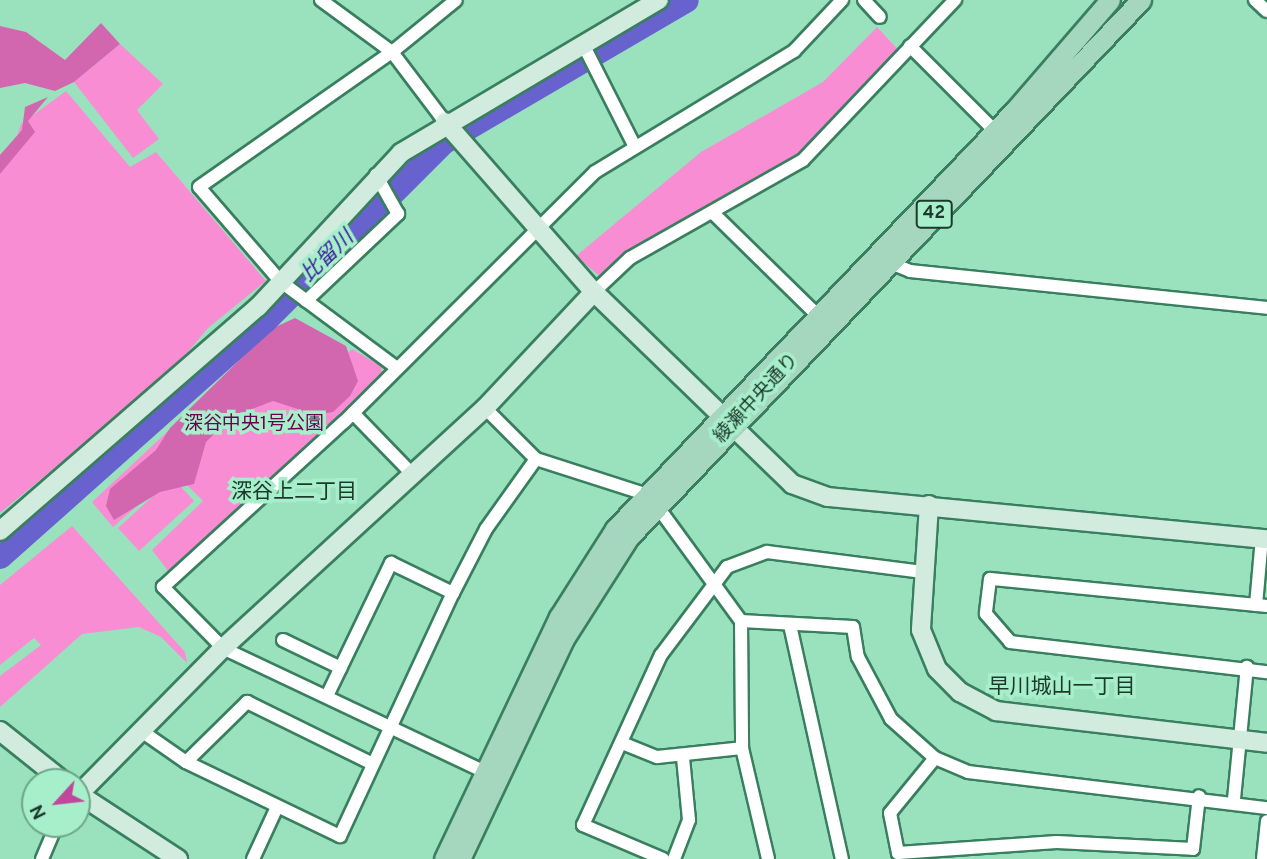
<!DOCTYPE html>
<meta charset="utf-8">
<style>
body{margin:0}
#map{position:relative;width:1267px;height:859px;overflow:hidden;background:#9ae2bd;font-family:Overpass,"Noto Sans JP",sans-serif}
div>[style]{position:absolute}
[style*='--x']{left:calc(var(--x)*1px);top:calc(var(--y)*1px);width:calc(var(--w)*1px);rotate:calc(var(--a)*1deg)}
.green>*{inset:0;background:#f98dd4}
.forest>*{inset:0;background:#d367af}
.river>*{height:23px;margin:-11.5px;padding:0 11.5px;transform-origin:11.5px;border-radius:11.5px;background:#6762cd}
.roads{filter:drop-shadow(2px 0 #397f5f) drop-shadow(-2px 0 #397f5f) drop-shadow(0 2px #397f5f) drop-shadow(0 -2px #397f5f)}
.street>*{height:12px;margin:-6px;padding:0 6px;transform-origin:6px;border-radius:6px;background:#fff}
.secondary>*{height:18px;margin:-9px;padding:0 9px;transform-origin:9px;border-radius:9px;background:#d2ebdf}
.primary>*{height:19px;margin:-9.5px;padding:0 9.5px;transform-origin:9.5px;border-radius:9.5px;background:#a5d7bf}
span{translate:-50% -50%;white-space:nowrap;text-align:center;line-height:1.15;-webkit-text-stroke:7px #a7efca;paint-order:stroke}
.shield-label span{padding:2px 5px;background:#a7efca;border:2px solid;border-radius:5px;-webkit-text-stroke-width:0}
.shield-label{font-size:18px;color:#1c392b;font-weight:700}
.street-label{font-size:19px;color:#1c392b}
.park-label{font-size:19px;color:#690051}
.water-label{font-size:21px;color:#371a9c;font-style:italic}
.neighbourhood-label{font-size:21px;color:#1c392b}
.north{position:absolute;left:21px;top:768px;width:70px;height:70px;box-sizing:border-box;background:#a7efca;border:2px solid #6fa68a;border-radius:50%;rotate:243deg;font-size:19px;font-weight:700;line-height:28px;text-align:center;color:#1c392b}
.north::after{content:'';display:block;margin:auto;width:24px;height:32px;background:#c0489c;clip-path:polygon(50% 0,100% 100%,50% 72%,0 100%)}
</style>
<div id="map">
<div class="green">
<i style="clip-path:polygon(877px 27px,901px 53px,802px 155px,603px 279px,576px 256px,701px 152px,823px 82px)"></i>
<i style="clip-path:polygon(120px 44px,163px 84px,137px 110px,159px 139px,133px 158px,74px 82px)"></i>
<i style="clip-path:polygon(66px 91px,130px 167px,156px 152px,266px 281px,208px 328px,172px 371px,0 513px,0 155px,16px 141px,21px 124px)"></i>
<i style="clip-path:polygon(352px 349px,381px 366px,382px 375px,169px 572px,152px 550px,203px 501px,175px 473px,113px 527px,92px 502px,244px 360px,327px 374px)"></i>
<i style="clip-path:polygon(173px 478px,194px 501px,139px 551px,118px 528px)"></i>
<i style="clip-path:polygon(72px 526px,185px 652px,187px 663px,161px 637px,139px 627px,82px 634px,0 707px,0 676px,41px 645px,34px 638px,0 665px,0 585px)"></i>
</div>
<div class="forest">
<i style="clip-path:polygon(101px 23px,120px 44px,74px 82px,55px 91px,25px 83px,0 88px,0 26px,26px 32px,65px 60px)"></i>
<i style="clip-path:polygon(48px 97px,28px 121px,35px 132px,0 174px,0 155px,22px 130px,25px 107px)"></i>
<i style="clip-path:polygon(295px 318px,346px 346px,358px 381px,350px 396px,333px 412px,316px 415px,273px 401px,231px 417px,206px 442px,194px 484px,160px 492px,114px 520px,106px 506px,110px 489px,156px 450px,170px 428px,271px 329px)"></i>
</div>
<div class="river">
<i style="--x:0;--y:557;--w:355;--a:-41.7"></i>
<i style="--x:265;--y:321;--w:253;--a:-45"></i>
<i style="--x:444;--y:142;--w:281;--a:-30.3"></i>
</div>
<div class="roads">
<div class="street">
<i style="--x:321;--y:0;--w:88;--a:36.2"></i>
<i style="--x:392;--y:52;--w:88;--a:52.9"></i>
<i style="--x:864;--y:0;--w:23;--a:47"></i>
<i style="--x:1255;--y:0;--w:16;--a:43"></i>
<i style="--x:910;--y:46;--w:112;--a:45"></i>
<i style="--x:585;--y:48;--w:109;--a:63.2"></i>
<i style="--x:712;--y:212;--w:146;--a:44.4"></i>
<i style="--x:888;--y:262;--w:24;--a:22"></i>
<i style="--x:910;--y:271;--w:359;--a:5.9"></i>
<i style="--x:594;--y:292;--w:50;--a:-43.4"></i>
<i style="--x:630;--y:258;--w:199;--a:-29.5"></i>
<i style="--x:803;--y:160;--w:221;--a:-46.5"></i>
<i style="--x:306;--y:301;--w:127;--a:-43.4"></i>
<i style="--x:398;--y:214;--w:45;--a:-119.4"></i>
<i style="--x:397;--y:368;--w:144;--a:-143.4"></i>
<i style="--x:281;--y:282;--w:125;--a:-130.8"></i>
<i style="--x:199;--y:187;--w:236;--a:-35"></i>
<i style="--x:392;--y:52;--w:82;--a:-39.1"></i>
<i style="--x:485;--y:408;--w:72;--a:45"></i>
<i style="--x:536;--y:459;--w:114;--a:17.8"></i>
<i style="--x:353;--y:413;--w:88;--a:45.9"></i>
<i style="--x:657;--y:506;--w:142;--a:53.9"></i>
<i style="--x:741;--y:621;--w:127;--a:89.5"></i>
<i style="--x:742;--y:748;--w:114;--a:76.8"></i>
<i style="--x:1256;--y:605;--w:67;--a:-84.9"></i>
<i style="--x:1267;--y:606;--w:278;--a:-174.4"></i>
<i style="--x:990;--y:579;--w:35;--a:97"></i>
<i style="--x:986;--y:614;--w:37;--a:49"></i>
<i style="--x:1010;--y:642;--w:259;--a:6.7"></i>
<i style="--x:741;--y:621;--w:112;--a:3.1"></i>
<i style="--x:853;--y:627;--w:30;--a:81"></i>
<i style="--x:858;--y:657;--w:70;--a:62"></i>
<i style="--x:891;--y:719;--w:59;--a:41.6"></i>
<i style="--x:935;--y:758;--w:36;--a:23"></i>
<i style="--x:968;--y:772;--w:301;--a:6.9"></i>
<i style="--x:790;--y:625;--w:240;--a:77.5"></i>
<i style="--x:283;--y:640;--w:64;--a:25.8"></i>
<i style="--x:327;--y:696;--w:148;--a:-64.3"></i>
<i style="--x:391;--y:563;--w:69;--a:25.8"></i>
<i style="--x:140;--y:730;--w:56;--a:34.8"></i>
<i style="--x:186;--y:762;--w:171;--a:25.7"></i>
<i style="--x:340;--y:836;--w:268;--a:-65.1"></i>
<i style="--x:453;--y:593;--w:72;--a:-62.7"></i>
<i style="--x:486;--y:529;--w:86;--a:-54.5"></i>
<i style="--x:622;--y:743;--w:38;--a:22"></i>
<i style="--x:657;--y:757;--w:85;--a:-6"></i>
<i style="--x:935;--y:758;--w:71;--a:129.3"></i>
<i style="--x:890;--y:813;--w:41;--a:78.7"></i>
<i style="--x:898;--y:853;--w:159;--a:-4"></i>
<i style="--x:1057;--y:842;--w:136;--a:2.9"></i>
<i style="--x:1193;--y:849;--w:53;--a:-83.5"></i>
<i style="--x:186;--y:762;--w:86;--a:-44.5"></i>
<i style="--x:247;--y:702;--w:140;--a:26.2"></i>
<i style="--x:485;--y:772;--w:290;--a:-154.7"></i>
<i style="--x:223;--y:648;--w:86;--a:-134.5"></i>
<i style="--x:163;--y:587;--w:245;--a:-42.4"></i>
<i style="--x:344;--y:422;--w:354;--a:-44.9"></i>
<i style="--x:595;--y:172;--w:233;--a:-31.3"></i>
<i style="--x:794;--y:51;--w:70;--a:-46.7"></i>
<i style="--x:1234;--y:799;--w:133;--a:-84.4"></i>
<i style="--x:42;--y:859;--w:38;--a:-67"></i>
<i style="--x:253;--y:859;--w:57;--a:-65.2"></i>
<i style="--x:663;--y:859;--w:87;--a:-157"></i>
<i style="--x:583;--y:825;--w:187;--a:-65.4"></i>
<i style="--x:661;--y:655;--w:110;--a:-53.1"></i>
<i style="--x:727;--y:567;--w:43;--a:-20.6"></i>
<i style="--x:767;--y:552;--w:157;--a:7.3"></i>
<i style="--x:674;--y:859;--w:42;--a:-69"></i>
<i style="--x:689;--y:820;--w:62;--a:-95.5"></i>
<i style="--x:1263;--y:859;--w:38;--a:-84"></i>
</div>
<div class="secondary">
<i style="--x:445;--y:122;--w:226;--a:48.8"></i>
<i style="--x:594;--y:292;--w:276;--a:44.1"></i>
<i style="--x:792;--y:484;--w:38;--a:20"></i>
<i style="--x:828;--y:497;--w:441;--a:5.5"></i>
<i style="--x:929;--y:505;--w:125;--a:93.7"></i>
<i style="--x:921;--y:630;--w:42;--a:67.7"></i>
<i style="--x:937;--y:669;--w:33;--a:45"></i>
<i style="--x:960;--y:692;--w:41;--a:27.8"></i>
<i style="--x:996;--y:711;--w:273;--a:6.7"></i>
<i style="--x:0;--y:531;--w:342;--a:-41"></i>
<i style="--x:258;--y:307;--w:210;--a:-47.1"></i>
<i style="--x:401;--y:153;--w:300;--a:-30.7"></i>
<i style="--x:0;--y:731;--w:82;--a:38.6"></i>
<i style="--x:77;--y:793;--w:121;--a:33.2"></i>
<i style="--x:79;--y:794;--w:205;--a:-45.4"></i>
<i style="--x:223;--y:648;--w:355;--a:-42.5"></i>
<i style="--x:485;--y:408;--w:159;--a:-46.8"></i>
</div>
<div class="primary">
<i style="--x:444;--y:859;--w:268;--a:-64.6"></i>
<i style="--x:559;--y:617;--w:104;--a:-57.5"></i>
<i style="--x:615;--y:529;--w:579;--a:-46.33"></i>
<i style="--x:1015;--y:110;--w:145;--a:-49.2"></i>
<i style="--x:460;--y:859;--w:243;--a:-64.7"></i>
<i style="--x:564;--y:639;--w:121;--a:-57.5"></i>
<i style="--x:629;--y:537;--w:742;--a:-46.37"></i>
</div>
</div>
<div class="shield-label">
<span style="left:934px;top:214px">42</span>
</div>
<div class="street-label">
<span style="left:757px;top:399px;rotate:-47deg">綾瀬中央通り</span>
</div>
<div class="park-label">
<span style="left:254px;top:425px">深谷中央1号公園</span>
</div>
<div class="water-label">
<span style="left:328px;top:257px;rotate:-44deg">比留川</span>
</div>
<div class="neighbourhood-label">
<span style="left:294px;top:493px">深谷上二丁目</span>
<span style="left:1062px;top:688px">早川城山一丁目</span>
</div>
<div class="north">N</div>
</div>
